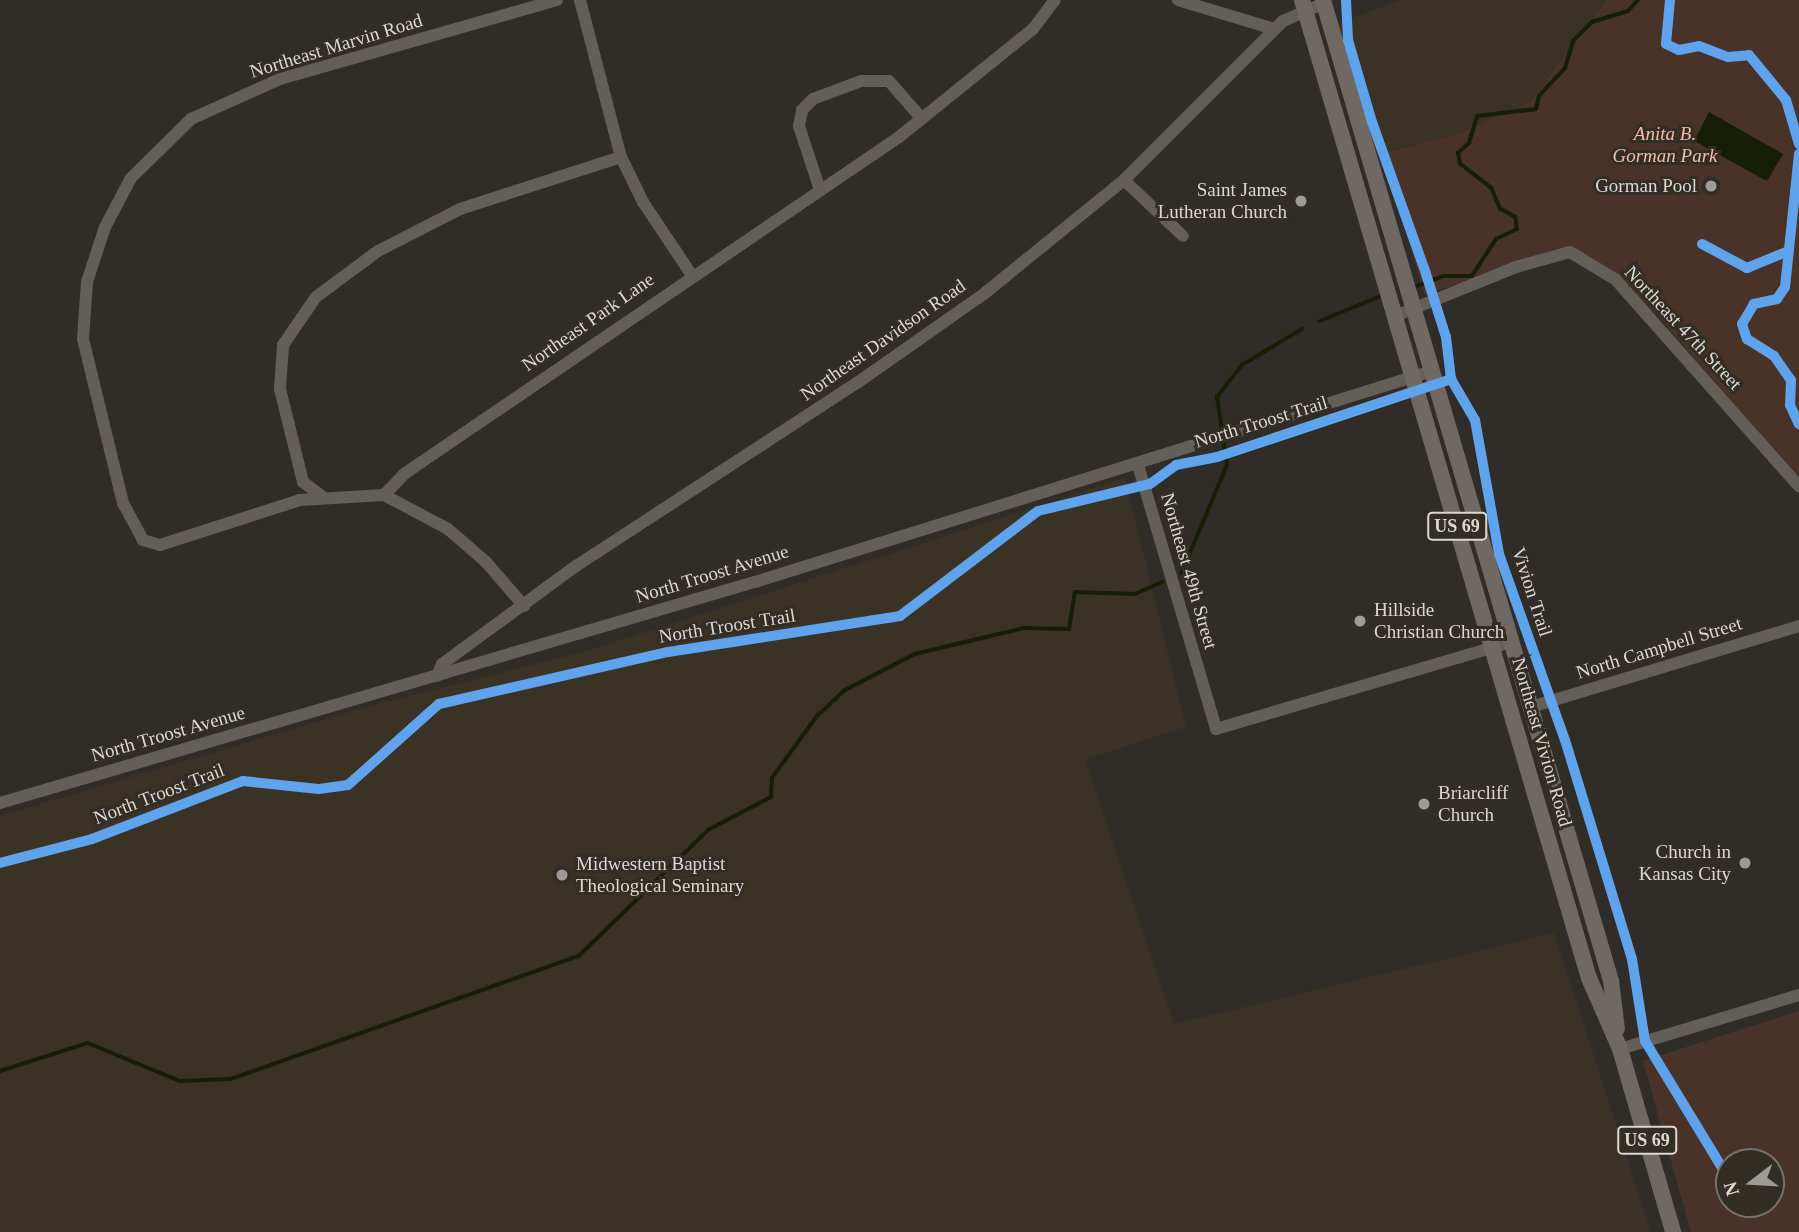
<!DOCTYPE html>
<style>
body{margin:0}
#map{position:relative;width:1799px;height:1232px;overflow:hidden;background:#302d28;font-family:"Times New Roman",serif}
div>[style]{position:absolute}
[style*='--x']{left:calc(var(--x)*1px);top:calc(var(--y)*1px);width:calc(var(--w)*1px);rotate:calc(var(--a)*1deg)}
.built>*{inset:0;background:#3a3225}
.green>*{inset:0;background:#493329}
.water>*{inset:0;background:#161e05}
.stream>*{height:3.5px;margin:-1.75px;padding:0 1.75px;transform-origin:1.75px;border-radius:1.75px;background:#161e05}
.minor>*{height:12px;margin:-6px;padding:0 6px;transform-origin:6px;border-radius:6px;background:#645e59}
.major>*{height:16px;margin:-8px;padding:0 8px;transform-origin:8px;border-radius:8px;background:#706963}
.cycleway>*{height:10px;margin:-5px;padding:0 5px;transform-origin:5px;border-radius:5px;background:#60a3ed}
.dots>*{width:19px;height:19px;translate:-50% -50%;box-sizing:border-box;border:4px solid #332e25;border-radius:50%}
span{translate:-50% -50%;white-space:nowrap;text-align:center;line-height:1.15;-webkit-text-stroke:6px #332e25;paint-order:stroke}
.shield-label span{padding:2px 5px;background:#332e25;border:2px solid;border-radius:5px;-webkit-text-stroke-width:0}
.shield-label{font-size:18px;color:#dbd8d3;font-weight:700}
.street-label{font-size:19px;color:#dbd8d3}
.park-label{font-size:19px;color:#f6bba3;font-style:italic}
.poi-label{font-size:19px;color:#dbd8d3}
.right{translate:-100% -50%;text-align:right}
.left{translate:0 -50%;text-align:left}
.north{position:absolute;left:1715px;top:1148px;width:70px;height:70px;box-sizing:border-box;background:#332e25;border:2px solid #76726b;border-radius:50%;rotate:253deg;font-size:19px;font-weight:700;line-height:28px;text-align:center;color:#dbd8d3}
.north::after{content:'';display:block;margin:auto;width:24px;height:32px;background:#9f9c97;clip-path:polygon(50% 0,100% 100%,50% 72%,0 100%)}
</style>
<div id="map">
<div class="built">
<i style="clip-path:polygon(1401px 0,1607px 0,1529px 103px,1463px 132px,1374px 155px,1336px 24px)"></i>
<i style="clip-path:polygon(1125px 478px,1186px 727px,1085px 759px,1174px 1024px,1554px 933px,1651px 1232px,0 1232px,0 816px,377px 704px,584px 652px)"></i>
</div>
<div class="green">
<i style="clip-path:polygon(1607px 0,1799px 0,1799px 478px,1653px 310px,1646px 313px,1615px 279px,1571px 252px,1424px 294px,1384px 153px,1463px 132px,1529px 103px)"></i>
<i style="clip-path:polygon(evenodd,1799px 1011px,1799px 1232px,1691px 1232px,1643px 1061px,1799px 1011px,1729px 1162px,1771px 1162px,1771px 1204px,1729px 1204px,1729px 1162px)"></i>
</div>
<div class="water">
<i style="clip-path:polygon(1709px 112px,1783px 154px,1767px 181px,1694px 141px)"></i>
</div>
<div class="stream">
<i style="--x:1415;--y:287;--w:31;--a:-21"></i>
<i style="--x:1444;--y:276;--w:28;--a:0"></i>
<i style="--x:1472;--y:276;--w:44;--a:-57"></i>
<i style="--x:1496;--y:239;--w:23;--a:-25"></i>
<i style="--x:1517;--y:229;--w:12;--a:-99"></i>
<i style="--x:1515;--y:217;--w:17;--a:-152"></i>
<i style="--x:1500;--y:209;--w:23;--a:-113"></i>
<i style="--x:1491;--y:188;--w:39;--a:-142"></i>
<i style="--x:1460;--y:164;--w:11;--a:-100"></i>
<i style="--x:1458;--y:153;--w:15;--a:-42"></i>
<i style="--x:1469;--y:143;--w:28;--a:-73"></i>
<i style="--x:1477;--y:116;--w:59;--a:-6.8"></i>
<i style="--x:1536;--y:109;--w:13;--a:-77"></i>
<i style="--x:1539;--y:96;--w:38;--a:-47"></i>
<i style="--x:1565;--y:68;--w:28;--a:-73"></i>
<i style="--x:1573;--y:41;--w:27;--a:-45"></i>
<i style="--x:1592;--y:22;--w:38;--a:-17"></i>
<i style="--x:1628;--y:11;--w:15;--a:-48"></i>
<i style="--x:1320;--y:321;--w:66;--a:-22.3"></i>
<i style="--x:1181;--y:574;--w:118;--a:-67.1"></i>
<i style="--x:1227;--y:465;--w:69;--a:-98.4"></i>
<i style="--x:1217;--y:397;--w:41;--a:-52"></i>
<i style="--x:1242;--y:365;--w:70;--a:-31"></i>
<i style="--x:0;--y:1071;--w:92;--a:-17.7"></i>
<i style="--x:88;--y:1043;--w:100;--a:22.4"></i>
<i style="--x:180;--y:1081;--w:51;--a:-2.2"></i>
<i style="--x:231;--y:1079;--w:369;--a:-19.5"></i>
<i style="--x:579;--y:956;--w:180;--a:-44.3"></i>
<i style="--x:708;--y:830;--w:71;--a:-27.6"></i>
<i style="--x:771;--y:797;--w:19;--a:-87"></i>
<i style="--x:772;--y:778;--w:77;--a:-54"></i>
<i style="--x:817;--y:716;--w:38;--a:-43"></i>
<i style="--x:845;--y:690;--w:79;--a:-27.2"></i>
<i style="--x:915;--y:654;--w:112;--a:-13.4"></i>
<i style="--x:1024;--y:628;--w:45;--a:1.3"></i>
<i style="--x:1069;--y:629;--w:37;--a:-81"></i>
<i style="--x:1075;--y:592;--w:60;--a:1.9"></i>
<i style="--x:1135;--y:594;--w:30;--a:-24"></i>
</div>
<div class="minor">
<i style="--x:580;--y:0;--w:162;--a:75.4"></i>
<i style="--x:621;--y:157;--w:50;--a:63.9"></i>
<i style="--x:643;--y:202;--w:87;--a:56.3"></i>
<i style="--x:1178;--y:0;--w:100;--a:16.8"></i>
<i style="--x:1124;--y:180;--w:81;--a:43.5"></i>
<i style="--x:819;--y:187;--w:64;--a:-108.2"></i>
<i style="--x:799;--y:126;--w:16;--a:-79"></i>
<i style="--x:802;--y:110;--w:16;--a:-45"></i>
<i style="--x:813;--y:99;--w:51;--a:-20.6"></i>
<i style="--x:861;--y:81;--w:28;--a:0"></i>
<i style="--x:889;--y:81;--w:50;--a:49"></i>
<i style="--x:1395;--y:316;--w:131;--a:-22"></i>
<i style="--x:1516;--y:267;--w:56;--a:-15.5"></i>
<i style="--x:1570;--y:252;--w:52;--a:31"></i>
<i style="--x:1615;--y:279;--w:277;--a:48.4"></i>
<i style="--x:1138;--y:465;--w:275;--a:73.5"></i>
<i style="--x:1216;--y:729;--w:308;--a:-16.4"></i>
<i style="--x:384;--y:495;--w:29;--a:-46"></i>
<i style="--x:404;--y:474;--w:599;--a:-34.25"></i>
<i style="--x:899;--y:137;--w:172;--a:-38.9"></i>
<i style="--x:1033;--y:29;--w:36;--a:-53"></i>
<i style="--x:323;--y:497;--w:25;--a:-143"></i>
<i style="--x:303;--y:482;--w:96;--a:-103.9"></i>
<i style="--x:280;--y:389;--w:44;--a:-86.1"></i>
<i style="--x:283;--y:345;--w:58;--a:-55.5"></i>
<i style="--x:316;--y:297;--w:77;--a:-36.6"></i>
<i style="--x:378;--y:251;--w:92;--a:-27.1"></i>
<i style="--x:460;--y:209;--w:169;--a:-17.9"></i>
<i style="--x:524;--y:606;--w:58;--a:-130.8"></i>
<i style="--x:486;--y:562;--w:50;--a:-139"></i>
<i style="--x:448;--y:529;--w:72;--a:-152"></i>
<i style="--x:384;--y:495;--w:84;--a:176.6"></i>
<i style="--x:300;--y:500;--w:147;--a:162.2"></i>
<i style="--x:160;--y:545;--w:18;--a:-164"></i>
<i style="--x:143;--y:540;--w:42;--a:-118.4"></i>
<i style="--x:123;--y:503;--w:169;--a:-103.7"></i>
<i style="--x:83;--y:339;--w:57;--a:-86"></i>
<i style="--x:87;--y:282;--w:58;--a:-71.9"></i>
<i style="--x:105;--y:227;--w:55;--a:-62"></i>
<i style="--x:131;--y:178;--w:84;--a:-44.5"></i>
<i style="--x:191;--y:119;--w:98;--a:-24.2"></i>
<i style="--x:280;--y:79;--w:288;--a:-15.9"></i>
<i style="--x:437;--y:676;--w:13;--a:-67"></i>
<i style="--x:442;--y:664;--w:166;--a:-36.2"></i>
<i style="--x:576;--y:566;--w:335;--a:-33.1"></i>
<i style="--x:857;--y:383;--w:156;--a:-35.1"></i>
<i style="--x:985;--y:293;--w:179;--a:-39.1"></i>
<i style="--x:1124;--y:180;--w:225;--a:-45"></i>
<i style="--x:1283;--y:21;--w:45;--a:-23.7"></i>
<i style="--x:1531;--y:707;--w:280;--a:-16.8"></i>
<i style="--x:0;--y:803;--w:787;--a:-16.32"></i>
<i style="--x:755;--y:582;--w:709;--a:-17.31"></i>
<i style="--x:1620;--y:1049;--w:187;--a:-16.8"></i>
</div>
<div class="major">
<i style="--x:1302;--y:0;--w:1019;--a:73.65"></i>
<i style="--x:1589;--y:978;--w:77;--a:66.4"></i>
<i style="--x:1620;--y:1049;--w:191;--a:73.8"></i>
<i style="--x:1323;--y:0;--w:1022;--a:73.64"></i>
<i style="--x:1611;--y:981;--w:48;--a:82.9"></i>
</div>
<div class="cycleway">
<i style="--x:1346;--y:0;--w:40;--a:87.1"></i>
<i style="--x:1348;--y:40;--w:85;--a:73.7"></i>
<i style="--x:1372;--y:122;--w:161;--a:70.4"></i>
<i style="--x:1426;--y:274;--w:66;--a:72.4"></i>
<i style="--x:1446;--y:337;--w:42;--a:83.2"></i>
<i style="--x:1451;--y:379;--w:48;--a:59.7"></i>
<i style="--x:1475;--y:420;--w:136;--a:79.8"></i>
<i style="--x:1499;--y:554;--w:197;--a:70.5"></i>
<i style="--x:1565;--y:740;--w:229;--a:73"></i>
<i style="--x:1632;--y:959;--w:83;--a:81"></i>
<i style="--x:1645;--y:1041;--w:162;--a:58.7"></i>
<i style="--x:1670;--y:0;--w:44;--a:95.2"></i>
<i style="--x:1666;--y:44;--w:14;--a:25"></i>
<i style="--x:1679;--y:50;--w:20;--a:-11"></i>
<i style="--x:1699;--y:46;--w:31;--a:21"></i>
<i style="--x:1728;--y:57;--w:21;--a:-5"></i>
<i style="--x:1749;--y:55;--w:58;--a:50.6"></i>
<i style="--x:1786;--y:100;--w:46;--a:73.5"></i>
<i style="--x:1799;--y:154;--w:134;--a:96"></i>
<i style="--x:1785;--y:287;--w:14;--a:124"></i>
<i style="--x:1777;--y:299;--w:24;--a:168"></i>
<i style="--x:1754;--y:304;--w:23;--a:121"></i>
<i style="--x:1742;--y:324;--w:16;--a:72"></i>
<i style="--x:1747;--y:339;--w:32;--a:32"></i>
<i style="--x:1774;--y:356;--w:29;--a:55"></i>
<i style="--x:1791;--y:380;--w:25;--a:92"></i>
<i style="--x:1790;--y:405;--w:21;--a:65"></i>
<i style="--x:1702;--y:244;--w:51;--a:28.1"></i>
<i style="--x:1747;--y:268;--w:42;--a:-22.3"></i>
<i style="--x:0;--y:863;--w:95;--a:-14.6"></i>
<i style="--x:92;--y:839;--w:162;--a:-21"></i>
<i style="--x:243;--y:781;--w:76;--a:6"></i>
<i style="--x:319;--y:789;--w:29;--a:-8"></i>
<i style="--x:348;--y:785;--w:122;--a:-41.7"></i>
<i style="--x:439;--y:704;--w:235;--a:-12.8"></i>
<i style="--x:668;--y:652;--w:235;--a:-8.8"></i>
<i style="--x:900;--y:616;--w:173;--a:-37.3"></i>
<i style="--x:1038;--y:511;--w:115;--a:-13.6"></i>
<i style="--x:1150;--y:484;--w:32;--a:-36"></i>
<i style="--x:1176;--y:465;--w:42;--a:-11"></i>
<i style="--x:1217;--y:457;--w:247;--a:-18.4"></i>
</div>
<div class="dots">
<i style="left:1711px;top:186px;background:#9f9c97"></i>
<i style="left:1301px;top:201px;background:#9f9c97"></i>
<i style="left:1360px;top:621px;background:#9f9c97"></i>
<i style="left:1424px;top:804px;background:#9f9c97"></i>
<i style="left:1745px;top:863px;background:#9f9c97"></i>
<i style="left:562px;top:875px;background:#9f9c97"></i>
</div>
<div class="shield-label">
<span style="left:1457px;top:526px">US 69</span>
<span style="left:1647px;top:1140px">US 69</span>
</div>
<div class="street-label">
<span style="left:336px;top:46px;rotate:-17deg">Northeast Marvin Road</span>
<span style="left:588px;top:322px;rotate:-35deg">Northeast Park Lane</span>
<span style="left:1683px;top:328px;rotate:47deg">Northeast 47th Street</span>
<span style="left:883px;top:340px;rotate:-35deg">Northeast Davidson Road</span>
<span style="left:1261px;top:422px;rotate:-17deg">North Troost Trail</span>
<span style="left:1189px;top:571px;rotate:74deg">Northeast 49th Street</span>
<span style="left:712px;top:574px;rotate:-17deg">North Troost Avenue</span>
<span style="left:1532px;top:592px;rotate:72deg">Vivion Trail</span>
<span style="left:727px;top:626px;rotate:-9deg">North Troost Trail</span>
<span style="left:1659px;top:648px;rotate:-17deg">North Campbell Street</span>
<span style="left:168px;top:734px;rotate:-16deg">North Troost Avenue</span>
<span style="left:1542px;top:742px;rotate:74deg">Northeast Vivion Road</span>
<span style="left:159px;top:794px;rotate:-21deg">North Troost Trail</span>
</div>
<div class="park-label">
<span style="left:1665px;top:145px">Anita B.<br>Gorman Park</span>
</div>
<div class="poi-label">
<span class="right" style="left:1697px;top:186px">Gorman Pool</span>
<span class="right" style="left:1287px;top:201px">Saint James<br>Lutheran Church</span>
<span class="left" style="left:1374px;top:621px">Hillside<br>Christian Church</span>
<span class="left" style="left:1438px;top:804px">Briarcliff<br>Church</span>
<span class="right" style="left:1731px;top:863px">Church in<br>Kansas City</span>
<span class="left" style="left:576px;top:875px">Midwestern Baptist<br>Theological Seminary</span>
</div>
<div class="north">N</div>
</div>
